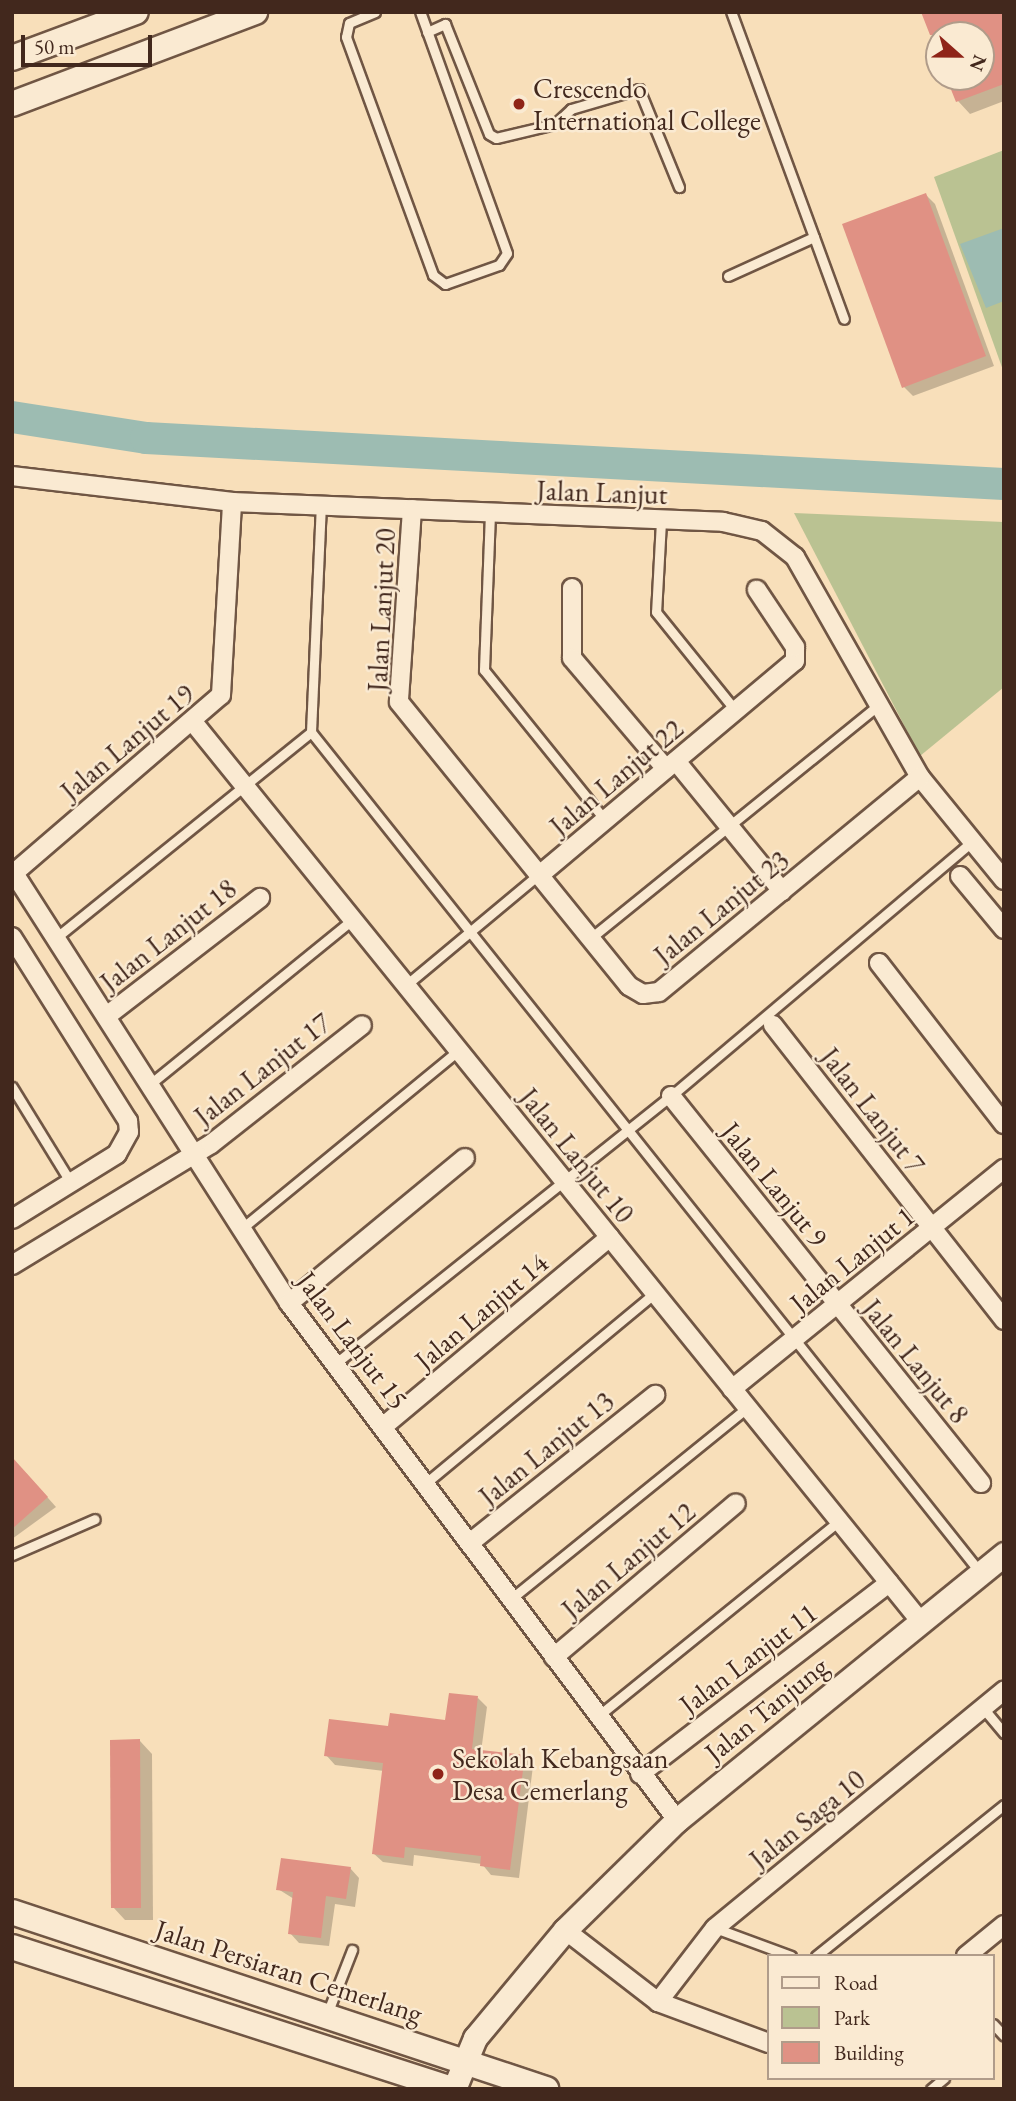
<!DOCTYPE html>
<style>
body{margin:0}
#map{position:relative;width:1016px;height:2101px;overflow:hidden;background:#f8dfba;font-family:"EB Garamond",serif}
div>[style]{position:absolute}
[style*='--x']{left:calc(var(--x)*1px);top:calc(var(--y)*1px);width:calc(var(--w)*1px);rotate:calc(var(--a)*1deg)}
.green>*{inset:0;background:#bac292}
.water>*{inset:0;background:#9dbcb2}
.shadow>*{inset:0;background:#0003}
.river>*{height:32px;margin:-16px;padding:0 16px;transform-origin:16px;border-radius:16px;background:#9dbcb2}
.building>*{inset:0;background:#e09184}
.roads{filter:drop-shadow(2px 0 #705644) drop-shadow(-2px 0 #705644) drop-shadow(0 2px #705644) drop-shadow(0 -2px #705644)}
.service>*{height:9px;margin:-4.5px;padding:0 4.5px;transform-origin:4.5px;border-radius:4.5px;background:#faead2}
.minor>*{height:18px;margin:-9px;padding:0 9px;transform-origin:9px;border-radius:9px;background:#faead2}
.tertiary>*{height:23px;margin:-11.5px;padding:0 11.5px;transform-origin:11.5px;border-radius:11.5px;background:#faead2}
.secondary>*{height:24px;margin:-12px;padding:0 12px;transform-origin:12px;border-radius:12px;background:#faead2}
.dots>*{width:19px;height:19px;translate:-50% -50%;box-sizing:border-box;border:4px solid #faead2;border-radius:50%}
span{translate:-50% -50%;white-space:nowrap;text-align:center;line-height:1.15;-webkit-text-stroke:5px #faead2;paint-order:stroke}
.poi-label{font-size:28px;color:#42281d}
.left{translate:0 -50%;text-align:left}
.street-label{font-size:28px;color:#42281d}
.frame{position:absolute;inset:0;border:14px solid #42281d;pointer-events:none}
.legend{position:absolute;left:767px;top:1954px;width:228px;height:126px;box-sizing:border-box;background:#faead2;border:2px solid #b09c8a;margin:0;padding:9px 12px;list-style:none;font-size:21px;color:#42281d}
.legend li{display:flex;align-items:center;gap:14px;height:35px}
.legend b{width:35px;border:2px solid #b09c8a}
.north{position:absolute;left:925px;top:21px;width:70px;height:70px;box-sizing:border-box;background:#faead2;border:2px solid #b09c8a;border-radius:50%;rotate:111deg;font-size:19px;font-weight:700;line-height:28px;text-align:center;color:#42281d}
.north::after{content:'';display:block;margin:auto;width:24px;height:32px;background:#8f2418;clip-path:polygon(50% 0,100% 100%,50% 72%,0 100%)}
.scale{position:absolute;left:21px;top:35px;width:131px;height:32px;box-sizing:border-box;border:4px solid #42281d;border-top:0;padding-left:9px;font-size:21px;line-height:24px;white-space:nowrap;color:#42281d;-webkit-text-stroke:5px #faead2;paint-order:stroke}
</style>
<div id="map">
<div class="green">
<i style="clip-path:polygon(1004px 150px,1004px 373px,934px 177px)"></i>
<i style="clip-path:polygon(794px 513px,1004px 522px,1004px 687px,920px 756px)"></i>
</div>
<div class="water">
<i style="clip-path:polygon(1004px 228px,1004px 301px,986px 308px,960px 244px)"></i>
</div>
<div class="shadow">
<i style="clip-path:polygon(923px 12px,1004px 12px,1004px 101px,970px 114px,958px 101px,948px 77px,981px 77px,981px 35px,939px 35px,939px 53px)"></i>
<i style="clip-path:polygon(926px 195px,935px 204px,994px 366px,913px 396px,904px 387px)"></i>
<i style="clip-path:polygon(12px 1469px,26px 1473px,56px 1507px,12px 1539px)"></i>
<i style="clip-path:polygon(478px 1698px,487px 1707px,481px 1752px,524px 1757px,533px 1766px,519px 1878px,491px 1875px,482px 1864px,414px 1855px,413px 1866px,383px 1862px,373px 1853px,384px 1771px,335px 1765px,326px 1755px,390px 1728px,447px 1722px)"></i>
<i style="clip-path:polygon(140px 1741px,152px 1754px,153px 1920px,125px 1920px,113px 1907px)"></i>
<i style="clip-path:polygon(350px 1868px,359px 1878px,355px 1907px,335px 1904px,329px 1946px,299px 1943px,290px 1933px,294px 1899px,278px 1889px)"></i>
</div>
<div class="river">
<i style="--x:12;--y:417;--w:136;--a:8.9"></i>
<i style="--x:146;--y:438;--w:859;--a:3.07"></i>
</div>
<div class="building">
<i style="clip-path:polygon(921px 12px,1004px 12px,1004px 84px,956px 102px,946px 77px,981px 77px,981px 35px,930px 35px)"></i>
<i style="clip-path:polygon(926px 193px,986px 356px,902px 388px,842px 224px)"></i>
<i style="clip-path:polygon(12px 1457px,48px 1497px,12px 1529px)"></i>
<i style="clip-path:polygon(449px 1693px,478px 1696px,472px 1749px,525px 1755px,510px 1870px,480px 1866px,481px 1856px,405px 1847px,404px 1858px,372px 1854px,383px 1763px,324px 1756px,329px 1719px,388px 1726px,390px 1713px,445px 1720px)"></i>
<i style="clip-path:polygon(140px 1739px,141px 1908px,111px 1908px,110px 1740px)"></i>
<i style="clip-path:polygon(281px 1858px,351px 1867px,346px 1899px,326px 1896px,321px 1938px,288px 1934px,293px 1892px,276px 1890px)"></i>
</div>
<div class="roads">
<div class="service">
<i style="--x:375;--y:12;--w:28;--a:157"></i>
<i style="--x:349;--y:23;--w:14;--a:102"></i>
<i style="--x:346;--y:37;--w:253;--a:69.9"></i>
<i style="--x:433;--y:275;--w:15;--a:37"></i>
<i style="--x:445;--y:284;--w:57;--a:-19.4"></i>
<i style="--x:499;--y:265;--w:14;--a:-56"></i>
<i style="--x:507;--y:253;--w:256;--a:-109.8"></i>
<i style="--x:427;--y:32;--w:20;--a:-24"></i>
<i style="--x:445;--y:24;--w:118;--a:68.2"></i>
<i style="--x:489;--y:134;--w:8;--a:30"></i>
<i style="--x:496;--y:138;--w:61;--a:-13.3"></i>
<i style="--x:555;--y:124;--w:22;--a:-43"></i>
<i style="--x:571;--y:109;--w:71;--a:-16.4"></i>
<i style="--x:639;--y:89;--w:106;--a:67.8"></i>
<i style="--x:814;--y:237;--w:87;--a:69.9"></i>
<i style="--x:728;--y:276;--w:94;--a:-24.4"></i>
<i style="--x:814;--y:237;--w:240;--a:-110.2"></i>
<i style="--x:490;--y:513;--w:157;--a:92.2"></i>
<i style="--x:484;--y:670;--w:193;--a:51.1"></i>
<i style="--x:661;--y:521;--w:91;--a:93.1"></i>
<i style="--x:656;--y:612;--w:127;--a:51.1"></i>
<i style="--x:311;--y:732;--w:1072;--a:51.47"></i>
<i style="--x:57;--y:937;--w:326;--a:-38.9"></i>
<i style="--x:311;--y:732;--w:227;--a:-87.5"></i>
<i style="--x:592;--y:937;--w:369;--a:-39"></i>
<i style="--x:406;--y:985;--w:173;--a:-39.8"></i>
<i style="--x:149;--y:1085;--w:263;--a:-39.1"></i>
<i style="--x:12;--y:1087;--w:113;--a:58.4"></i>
<i style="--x:241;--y:1229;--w:282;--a:-39.4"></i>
<i style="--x:336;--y:1363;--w:428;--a:-38.6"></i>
<i style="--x:671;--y:1096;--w:394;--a:-40.2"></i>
<i style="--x:427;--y:1482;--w:296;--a:-39.7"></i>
<i style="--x:12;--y:1555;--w:90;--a:-23.4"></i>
<i style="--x:512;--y:1598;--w:302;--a:-39"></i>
<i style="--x:983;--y:1708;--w:33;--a:50"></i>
<i style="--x:598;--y:1716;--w:310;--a:-39"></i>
<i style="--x:715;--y:1928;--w:81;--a:20.2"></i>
<i style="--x:816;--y:1956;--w:241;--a:-38.8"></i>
<i style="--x:327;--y:2014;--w:69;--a:-68.7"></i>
<i style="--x:993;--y:2024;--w:16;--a:47"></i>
<i style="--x:931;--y:2089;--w:17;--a:-40"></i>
</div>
<div class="minor">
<i style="--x:12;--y:476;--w:222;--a:6.7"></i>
<i style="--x:232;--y:502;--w:491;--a:2.3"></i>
<i style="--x:723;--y:522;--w:40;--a:13"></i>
<i style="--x:762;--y:531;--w:42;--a:38.2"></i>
<i style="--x:795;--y:557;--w:253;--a:60.4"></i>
<i style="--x:920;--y:777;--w:133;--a:50.8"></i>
<i style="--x:412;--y:509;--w:193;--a:93.9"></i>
<i style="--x:399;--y:702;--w:365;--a:51"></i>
<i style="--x:629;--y:986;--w:16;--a:30"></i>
<i style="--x:643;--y:994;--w:16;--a:-7"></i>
<i style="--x:659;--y:992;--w:338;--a:-39.5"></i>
<i style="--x:572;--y:588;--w:70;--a:90"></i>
<i style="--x:572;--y:658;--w:145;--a:49.7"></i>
<i style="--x:193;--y:722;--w:1158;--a:51.03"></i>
<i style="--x:676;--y:761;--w:168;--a:50.8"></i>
<i style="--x:12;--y:870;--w:514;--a:57.39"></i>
<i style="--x:289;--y:1303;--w:646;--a:53.11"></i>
<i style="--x:14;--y:873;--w:273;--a:-40.7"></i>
<i style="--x:221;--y:695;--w:193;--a:-86.7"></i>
<i style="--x:542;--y:873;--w:330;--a:-40"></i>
<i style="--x:795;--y:661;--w:14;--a:-90"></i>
<i style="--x:795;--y:647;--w:69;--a:-123.7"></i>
<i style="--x:960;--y:876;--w:69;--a:50.3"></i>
<i style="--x:12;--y:937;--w:218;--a:57.8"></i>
<i style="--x:128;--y:1121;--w:11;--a:85"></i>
<i style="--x:129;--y:1132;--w:25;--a:119"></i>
<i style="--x:117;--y:1154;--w:123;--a:148.2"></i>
<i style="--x:879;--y:963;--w:204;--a:52.2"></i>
<i style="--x:108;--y:1015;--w:192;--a:-37.6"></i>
<i style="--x:773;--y:1025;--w:375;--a:51.9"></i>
<i style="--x:671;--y:1096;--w:496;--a:51.3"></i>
<i style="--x:12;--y:1265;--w:233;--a:-31.3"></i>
<i style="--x:211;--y:1144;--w:192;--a:-38.2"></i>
<i style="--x:289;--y:1303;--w:228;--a:-39.5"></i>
<i style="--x:732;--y:1389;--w:350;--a:-39"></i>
<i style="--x:385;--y:1425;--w:293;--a:-39.9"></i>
<i style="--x:471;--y:1542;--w:236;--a:-38.6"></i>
<i style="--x:554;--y:1657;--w:238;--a:-40.2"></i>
<i style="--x:640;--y:1774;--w:314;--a:-37.5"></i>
<i style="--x:565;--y:1930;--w:118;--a:37.7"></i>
<i style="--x:658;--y:2002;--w:118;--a:20.3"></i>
<i style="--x:966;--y:1956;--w:49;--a:-39.2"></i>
<i style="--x:658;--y:2002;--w:93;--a:-52.4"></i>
<i style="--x:715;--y:1928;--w:374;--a:-39.4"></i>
</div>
<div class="tertiary">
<i style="--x:454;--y:2089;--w:55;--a:-67.6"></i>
<i style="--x:475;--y:2038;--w:141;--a:-50.2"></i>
<i style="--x:565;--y:1930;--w:157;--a:-44.5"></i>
<i style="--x:677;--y:1820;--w:422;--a:-39.1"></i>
</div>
<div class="secondary">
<i style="--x:12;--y:58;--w:132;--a:-20.4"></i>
<i style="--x:12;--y:104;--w:260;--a:-20.7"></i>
<i style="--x:12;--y:1912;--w:563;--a:18.34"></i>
<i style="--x:12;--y:1947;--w:461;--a:17.9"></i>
</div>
</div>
<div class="dots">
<i style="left:519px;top:104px;background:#8f2418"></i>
<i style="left:438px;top:1774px;background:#8f2418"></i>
</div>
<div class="poi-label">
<span class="left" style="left:533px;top:104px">Crescendo<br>International College</span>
<span class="left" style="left:452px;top:1774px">Sekolah Kebangsaan<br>Desa Cemerlang</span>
</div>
<div class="street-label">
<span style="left:602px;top:492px;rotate:2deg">Jalan Lanjut</span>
<span style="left:381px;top:610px;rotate:-87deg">Jalan Lanjut 20</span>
<span style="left:127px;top:742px;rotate:-40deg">Jalan Lanjut 19</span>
<span style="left:616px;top:777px;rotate:-40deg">Jalan Lanjut 22</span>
<span style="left:721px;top:907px;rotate:-39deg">Jalan Lanjut 23</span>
<span style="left:168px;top:935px;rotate:-38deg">Jalan Lanjut 18</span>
<span style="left:262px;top:1069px;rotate:-38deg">Jalan Lanjut 17</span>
<span style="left:873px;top:1110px;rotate:52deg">Jalan Lanjut 7</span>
<span style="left:577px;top:1155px;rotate:51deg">Jalan Lanjut 10</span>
<span style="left:775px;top:1184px;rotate:51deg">Jalan Lanjut 9</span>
<span style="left:852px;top:1259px;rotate:-39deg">Jalan Lanjut 1</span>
<span style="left:481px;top:1311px;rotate:-40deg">Jalan Lanjut 14</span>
<span style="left:353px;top:1340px;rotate:53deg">Jalan Lanjut 15</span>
<span style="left:916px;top:1361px;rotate:51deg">Jalan Lanjut 8</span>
<span style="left:546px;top:1448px;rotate:-39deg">Jalan Lanjut 13</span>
<span style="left:628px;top:1560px;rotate:-40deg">Jalan Lanjut 12</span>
<span style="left:748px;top:1658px;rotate:-37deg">Jalan Lanjut 11</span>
<span style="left:766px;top:1709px;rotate:-39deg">Jalan Tanjung</span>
<span style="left:807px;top:1819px;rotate:-39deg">Jalan Saga 10</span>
<span style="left:289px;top:1971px;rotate:18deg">Jalan Persiaran Cemerlang</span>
</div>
<div class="frame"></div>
<ul class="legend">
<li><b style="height:9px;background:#faead2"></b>Road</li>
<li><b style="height:19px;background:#bac292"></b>Park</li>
<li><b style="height:19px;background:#e09184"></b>Building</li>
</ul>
<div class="north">N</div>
<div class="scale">50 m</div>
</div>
